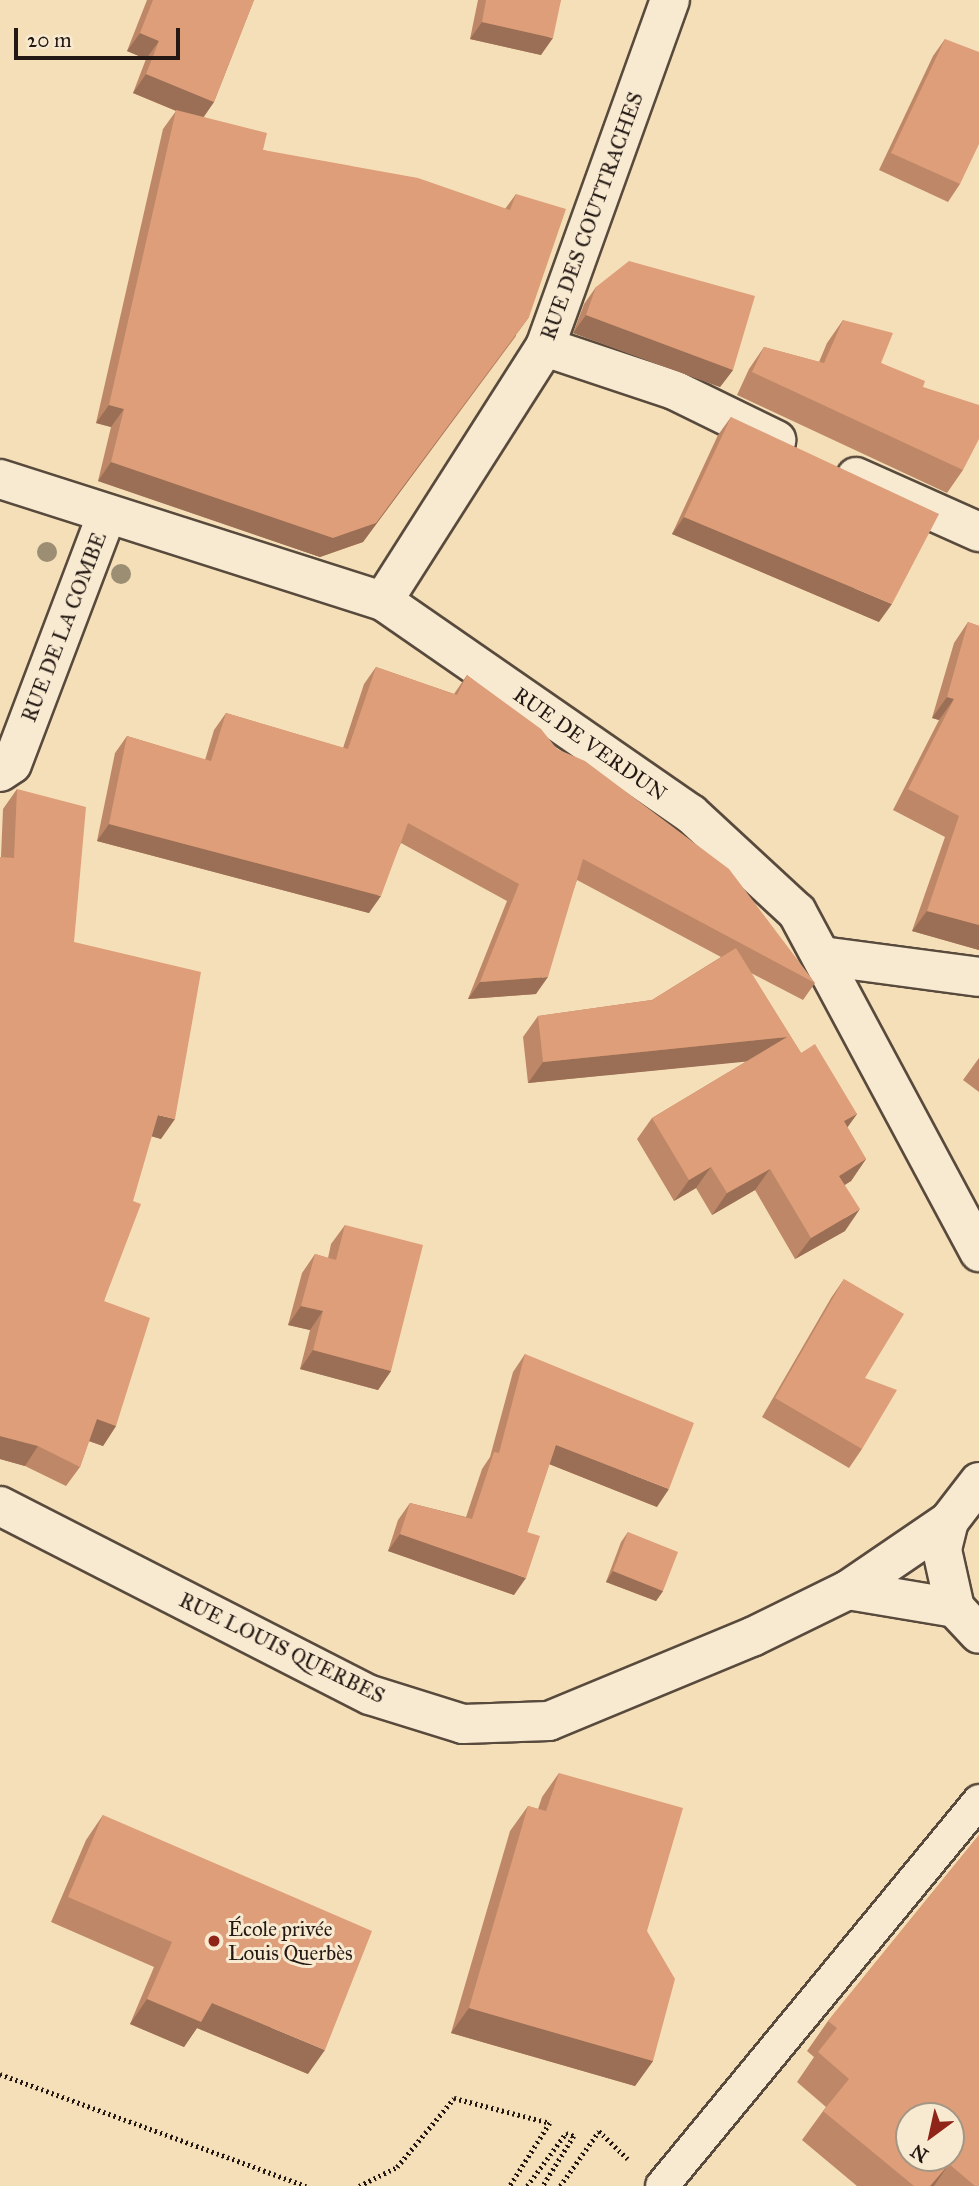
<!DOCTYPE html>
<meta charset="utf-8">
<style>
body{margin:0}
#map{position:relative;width:979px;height:2186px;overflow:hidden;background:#f5dfb8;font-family:"IM FELL Great Primer",serif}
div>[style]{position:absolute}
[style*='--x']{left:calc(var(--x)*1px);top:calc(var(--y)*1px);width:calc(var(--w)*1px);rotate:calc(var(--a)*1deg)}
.path>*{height:4.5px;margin-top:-2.25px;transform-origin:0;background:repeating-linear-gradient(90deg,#231813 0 2px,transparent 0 5.5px)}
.roads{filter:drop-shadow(2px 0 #584a3c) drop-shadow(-2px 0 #584a3c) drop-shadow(0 2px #584a3c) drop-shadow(0 -2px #584a3c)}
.lane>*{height:32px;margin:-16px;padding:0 16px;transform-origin:16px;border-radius:16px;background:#f8ead1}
.street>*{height:38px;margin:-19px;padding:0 19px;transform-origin:19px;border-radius:19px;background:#f8ead1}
.secondary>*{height:38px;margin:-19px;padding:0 19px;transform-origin:19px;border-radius:19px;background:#f8ead1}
.trees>*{width:20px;height:20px;margin:-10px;border-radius:50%;background:#9b8e72}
.wall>*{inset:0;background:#be8868}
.shaded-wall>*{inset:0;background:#9b6f55}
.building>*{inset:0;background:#dd9e79}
.dots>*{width:19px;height:19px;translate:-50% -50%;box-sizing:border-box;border:4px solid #f8ead1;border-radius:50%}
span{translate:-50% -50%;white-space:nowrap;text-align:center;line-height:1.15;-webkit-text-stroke:6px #f8ead1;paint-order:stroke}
.street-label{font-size:21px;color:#231813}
.poi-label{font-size:21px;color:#231813}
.left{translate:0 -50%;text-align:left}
.north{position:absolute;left:895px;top:2102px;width:70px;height:70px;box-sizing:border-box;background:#f8ead1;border:2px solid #a39685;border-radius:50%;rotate:213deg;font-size:19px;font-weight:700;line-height:28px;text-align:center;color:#231813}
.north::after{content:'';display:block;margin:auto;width:24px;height:32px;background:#8f2418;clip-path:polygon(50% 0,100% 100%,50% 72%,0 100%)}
.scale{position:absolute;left:14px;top:28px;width:166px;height:32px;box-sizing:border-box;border:4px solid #231813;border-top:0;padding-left:9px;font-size:21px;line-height:24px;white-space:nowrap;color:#231813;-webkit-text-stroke:5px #f8ead1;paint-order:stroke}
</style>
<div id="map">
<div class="path">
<i style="--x:0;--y:2074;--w:326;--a:20.1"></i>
<i style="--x:359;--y:2186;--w:42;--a:-26.6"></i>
<i style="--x:397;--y:2167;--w:89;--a:-50.4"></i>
<i style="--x:454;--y:2098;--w:99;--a:14.6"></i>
<i style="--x:550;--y:2123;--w:75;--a:122.4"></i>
<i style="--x:527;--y:2186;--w:66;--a:-53.7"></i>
<i style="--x:566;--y:2133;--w:9;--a:21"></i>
<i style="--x:574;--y:2136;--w:59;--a:121.8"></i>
<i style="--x:560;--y:2186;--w:67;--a:-54.7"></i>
<i style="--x:599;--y:2131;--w:40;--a:44"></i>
</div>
<div class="roads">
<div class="lane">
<i style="--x:662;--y:2186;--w:499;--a:-50.5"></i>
</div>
<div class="street">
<i style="--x:545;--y:347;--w:136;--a:18.4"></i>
<i style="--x:674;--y:390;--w:114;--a:26.1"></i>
<i style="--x:856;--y:477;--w:135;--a:24.1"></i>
<i style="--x:383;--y:601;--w:301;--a:-57.5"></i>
<i style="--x:545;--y:347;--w:369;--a:-70.2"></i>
<i style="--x:0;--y:772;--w:14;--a:-34"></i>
<i style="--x:12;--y:764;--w:265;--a:-69.2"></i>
<i style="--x:822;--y:956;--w:158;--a:7.6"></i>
</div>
<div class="secondary">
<i style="--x:0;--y:479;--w:402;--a:17.7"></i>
<i style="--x:383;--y:601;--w:374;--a:34.7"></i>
<i style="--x:691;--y:814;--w:144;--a:42.8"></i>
<i style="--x:797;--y:912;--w:386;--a:61.8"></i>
<i style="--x:979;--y:1482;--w:49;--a:127.6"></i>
<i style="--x:949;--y:1521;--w:30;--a:104"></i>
<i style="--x:942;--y:1550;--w:59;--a:77.4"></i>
<i style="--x:955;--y:1608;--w:35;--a:47"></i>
<i style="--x:0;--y:1506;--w:415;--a:27.1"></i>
<i style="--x:370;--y:1695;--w:97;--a:17.3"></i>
<i style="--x:463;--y:1724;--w:86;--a:-2"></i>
<i style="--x:549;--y:1721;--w:220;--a:-22.5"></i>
<i style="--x:752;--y:1637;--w:107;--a:-26.1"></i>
<i style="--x:848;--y:1590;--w:122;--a:-34.3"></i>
<i style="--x:848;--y:1590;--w:109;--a:9.5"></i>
</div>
</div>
<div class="trees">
<i style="left:47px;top:552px"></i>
<i style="left:121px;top:574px"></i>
</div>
<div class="wall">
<i style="clip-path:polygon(147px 0,254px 0,214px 102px,203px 117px,263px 150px,505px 209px,516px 194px,516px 336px,363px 542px,320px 557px,98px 481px,111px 427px,96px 423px,163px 129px,176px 111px,133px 93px,146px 59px,127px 51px)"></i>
<i style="clip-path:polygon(478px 0,561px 0,541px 55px,470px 39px)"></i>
<i style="clip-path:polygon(945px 39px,960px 184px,948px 202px,879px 170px,933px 56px)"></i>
<i style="clip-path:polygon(596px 287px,733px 370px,720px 387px,573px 333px,584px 304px)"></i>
<i style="clip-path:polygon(843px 320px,881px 363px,923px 387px,963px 470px,947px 493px,737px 395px,749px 369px,764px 347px,819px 362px,827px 343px)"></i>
<i style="clip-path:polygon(731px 417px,879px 622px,672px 534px,718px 435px)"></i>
<i style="clip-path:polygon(968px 622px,979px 626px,979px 950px,912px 931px,945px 837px,893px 810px,939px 720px,932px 718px,954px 643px)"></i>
<i style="clip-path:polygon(376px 667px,454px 694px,467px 675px,557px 749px,815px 983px,803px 1000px,751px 973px,801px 1053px,857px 1114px,847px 1127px,866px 1159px,851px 1181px,845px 1185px,845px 1231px,795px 1259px,755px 1190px,712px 1215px,696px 1188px,674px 1201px,637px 1139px,652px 1118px,747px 1061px,528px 1083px,523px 1037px,538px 1016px,652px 1000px,721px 957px,577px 880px,536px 994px,468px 999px,507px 901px,401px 843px,369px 913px,97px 841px,115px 753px,127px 736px,205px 760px,214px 730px,226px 713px,343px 748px,364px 684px)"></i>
<i style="clip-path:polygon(17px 789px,74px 942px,161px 1139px,151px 1136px,104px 1301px,116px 1426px,103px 1446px,89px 1441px,80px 1467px,66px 1486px,25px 1466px,0 1459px,0 857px,1px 857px,3px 809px)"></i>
<i style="clip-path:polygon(979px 1058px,979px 1092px,963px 1080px)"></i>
<i style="clip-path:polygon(345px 1225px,391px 1371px,378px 1390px,300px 1369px,310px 1330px,288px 1325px,302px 1273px,315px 1254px,328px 1258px,331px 1244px)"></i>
<i style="clip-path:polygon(844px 1279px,862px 1449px,849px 1468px,762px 1417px,831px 1298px)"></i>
<i style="clip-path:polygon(525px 1354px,657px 1507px,549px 1464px,527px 1532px,514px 1595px,388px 1551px,398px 1520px,410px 1503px,466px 1517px,482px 1469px,490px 1457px,513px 1372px)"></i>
<i style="clip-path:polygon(628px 1532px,663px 1591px,656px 1601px,606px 1582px,621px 1542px)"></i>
<i style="clip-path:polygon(559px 1773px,647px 1931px,653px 2061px,635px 2086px,451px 2033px,510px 1831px,528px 1806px,538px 1809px,542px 1797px)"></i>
<i style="clip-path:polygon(103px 1815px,308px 2074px,197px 2028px,184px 2047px,130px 2024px,154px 1967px,51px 1922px,86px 1840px)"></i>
<i style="clip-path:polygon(979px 1835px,979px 2186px,857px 2186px,802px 2140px,826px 2107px,797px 2082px,814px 2057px,807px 2051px,828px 2021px)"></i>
</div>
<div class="shaded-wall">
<i style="clip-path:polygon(482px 22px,553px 38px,541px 55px,470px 39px)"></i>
<i style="clip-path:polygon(140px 33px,159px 41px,146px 59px,127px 51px)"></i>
<i style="clip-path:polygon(146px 74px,214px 102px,201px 121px,133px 93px)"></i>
<i style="clip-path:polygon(586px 315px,733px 370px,720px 387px,573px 333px)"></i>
<i style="clip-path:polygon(529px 317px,363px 542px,320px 557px,98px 481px,111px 462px)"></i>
<i style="clip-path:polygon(109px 405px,124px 409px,111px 427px,96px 423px)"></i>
<i style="clip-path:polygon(684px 517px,892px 604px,879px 622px,672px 534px)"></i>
<i style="clip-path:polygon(947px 697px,954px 699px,939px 720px,932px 718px)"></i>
<i style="clip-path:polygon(109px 824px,381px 896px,369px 913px,97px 841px)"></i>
<i style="clip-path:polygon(927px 911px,979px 925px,979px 950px,912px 931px)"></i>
<i style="clip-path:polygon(548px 977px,536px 994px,468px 999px,480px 982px)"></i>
<i style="clip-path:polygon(787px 1037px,772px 1059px,528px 1083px,543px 1062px)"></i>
<i style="clip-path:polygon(857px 1114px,842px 1135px,844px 1121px)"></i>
<i style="clip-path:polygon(158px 1115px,175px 1119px,161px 1139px,144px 1134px)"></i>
<i style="clip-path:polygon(866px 1159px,851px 1181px,824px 1197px,839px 1176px)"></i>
<i style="clip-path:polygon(711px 1167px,696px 1188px,674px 1201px,689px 1180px)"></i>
<i style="clip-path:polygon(770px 1169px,755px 1190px,712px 1215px,727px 1193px)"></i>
<i style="clip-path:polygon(860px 1209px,845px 1231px,795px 1259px,811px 1238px)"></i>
<i style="clip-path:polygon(301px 1306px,323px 1311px,310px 1330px,288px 1325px)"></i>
<i style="clip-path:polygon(313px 1350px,391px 1371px,378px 1390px,300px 1369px)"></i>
<i style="clip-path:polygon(97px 1419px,116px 1426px,103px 1446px,83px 1439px)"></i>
<i style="clip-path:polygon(0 1436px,38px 1446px,25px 1466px,0 1459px)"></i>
<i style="clip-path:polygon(556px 1445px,669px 1489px,657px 1507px,544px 1462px)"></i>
<i style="clip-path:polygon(400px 1534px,526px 1578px,514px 1595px,388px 1551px)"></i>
<i style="clip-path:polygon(613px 1571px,663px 1591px,656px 1601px,606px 1582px)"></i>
<i style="clip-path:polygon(147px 1999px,212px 2003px,325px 2050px,308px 2074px,197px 2028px,184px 2047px,130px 2024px)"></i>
<i style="clip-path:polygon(469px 2008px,653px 2061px,635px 2086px,451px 2033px)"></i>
<i style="clip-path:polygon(949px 2164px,934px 2186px,930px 2186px)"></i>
</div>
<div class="building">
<i style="clip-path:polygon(153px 0,254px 0,214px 102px,146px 74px,159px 41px,140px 33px)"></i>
<i style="clip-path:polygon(486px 0,561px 0,553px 38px,482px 22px)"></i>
<i style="clip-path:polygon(945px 39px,979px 52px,979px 144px,960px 184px,891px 153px)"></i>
<i style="clip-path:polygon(176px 110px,267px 133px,263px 150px,418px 178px,510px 210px,516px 194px,566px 209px,529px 317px,376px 523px,333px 538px,111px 462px,124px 409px,109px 405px)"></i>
<i style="clip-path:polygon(629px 261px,755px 296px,733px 370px,586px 315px,596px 287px)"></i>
<i style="clip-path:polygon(843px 320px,893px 333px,881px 363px,925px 381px,923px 387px,979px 405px,979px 439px,963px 470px,752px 372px,764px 347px,824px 363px)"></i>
<i style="clip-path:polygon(731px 417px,939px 514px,892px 604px,684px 517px)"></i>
<i style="clip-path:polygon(968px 622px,979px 626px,979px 925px,927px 911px,959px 816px,908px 789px,954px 699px,947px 697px)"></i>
<i style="clip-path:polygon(376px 667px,457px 695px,467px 675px,541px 729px,557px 749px,585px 761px,729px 869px,815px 983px,583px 859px,548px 977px,480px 982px,519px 884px,408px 823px,381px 896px,109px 824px,127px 736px,211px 761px,226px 713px,348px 749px)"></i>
<i style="clip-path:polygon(17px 789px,86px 807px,74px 942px,201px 972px,175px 1119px,158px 1115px,133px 1201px,141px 1204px,104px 1301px,150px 1318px,116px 1426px,97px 1419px,80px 1467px,38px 1446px,0 1436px,0 857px,14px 858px)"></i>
<i style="clip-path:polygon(736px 948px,801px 1053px,815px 1044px,857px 1114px,844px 1121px,866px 1159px,839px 1176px,860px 1209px,811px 1238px,770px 1169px,727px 1193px,711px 1167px,689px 1180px,652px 1118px,787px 1037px,543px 1062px,538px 1016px,652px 1000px)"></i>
<i style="clip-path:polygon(345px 1225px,423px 1245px,391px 1371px,313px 1350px,323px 1311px,301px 1306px,315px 1254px,336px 1260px)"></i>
<i style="clip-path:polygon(844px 1279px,904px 1314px,865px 1378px,897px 1390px,862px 1449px,775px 1398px)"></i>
<i style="clip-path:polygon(525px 1354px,694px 1423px,669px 1489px,556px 1445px,527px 1532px,540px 1536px,526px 1578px,400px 1534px,410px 1503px,472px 1519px,494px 1452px,499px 1453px)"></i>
<i style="clip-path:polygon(628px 1532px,678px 1552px,663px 1591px,613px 1571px)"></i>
<i style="clip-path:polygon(559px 1773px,683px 1808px,647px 1931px,675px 1979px,653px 2061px,469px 2008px,528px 1806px,546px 1811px)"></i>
<i style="clip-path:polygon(103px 1815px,372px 1931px,325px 2050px,212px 2003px,201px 2022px,147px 1999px,172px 1942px,68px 1897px)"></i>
<i style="clip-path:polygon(evenodd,979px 1835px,979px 2186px,975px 2186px,949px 2164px,930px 2186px,914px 2186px,823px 2111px,849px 2079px,818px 2052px,837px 2028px,828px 2021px,979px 1835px,909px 2116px,951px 2116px,951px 2158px,909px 2158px,909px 2116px)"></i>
</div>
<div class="dots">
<i style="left:214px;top:1941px;background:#8f2418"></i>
</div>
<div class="street-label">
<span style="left:592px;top:216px;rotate:-70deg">RUE DES COUTTRACHES</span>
<span style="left:64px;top:627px;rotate:-69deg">RUE DE LA COMBE</span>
<span style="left:590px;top:744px;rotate:35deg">RUE DE VERDUN</span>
<span style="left:282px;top:1648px;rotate:26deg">RUE LOUIS QUERBES</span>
</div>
<div class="poi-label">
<span class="left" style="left:228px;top:1941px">École privée<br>Louis Querbès</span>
</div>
<div class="north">N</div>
<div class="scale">20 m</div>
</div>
